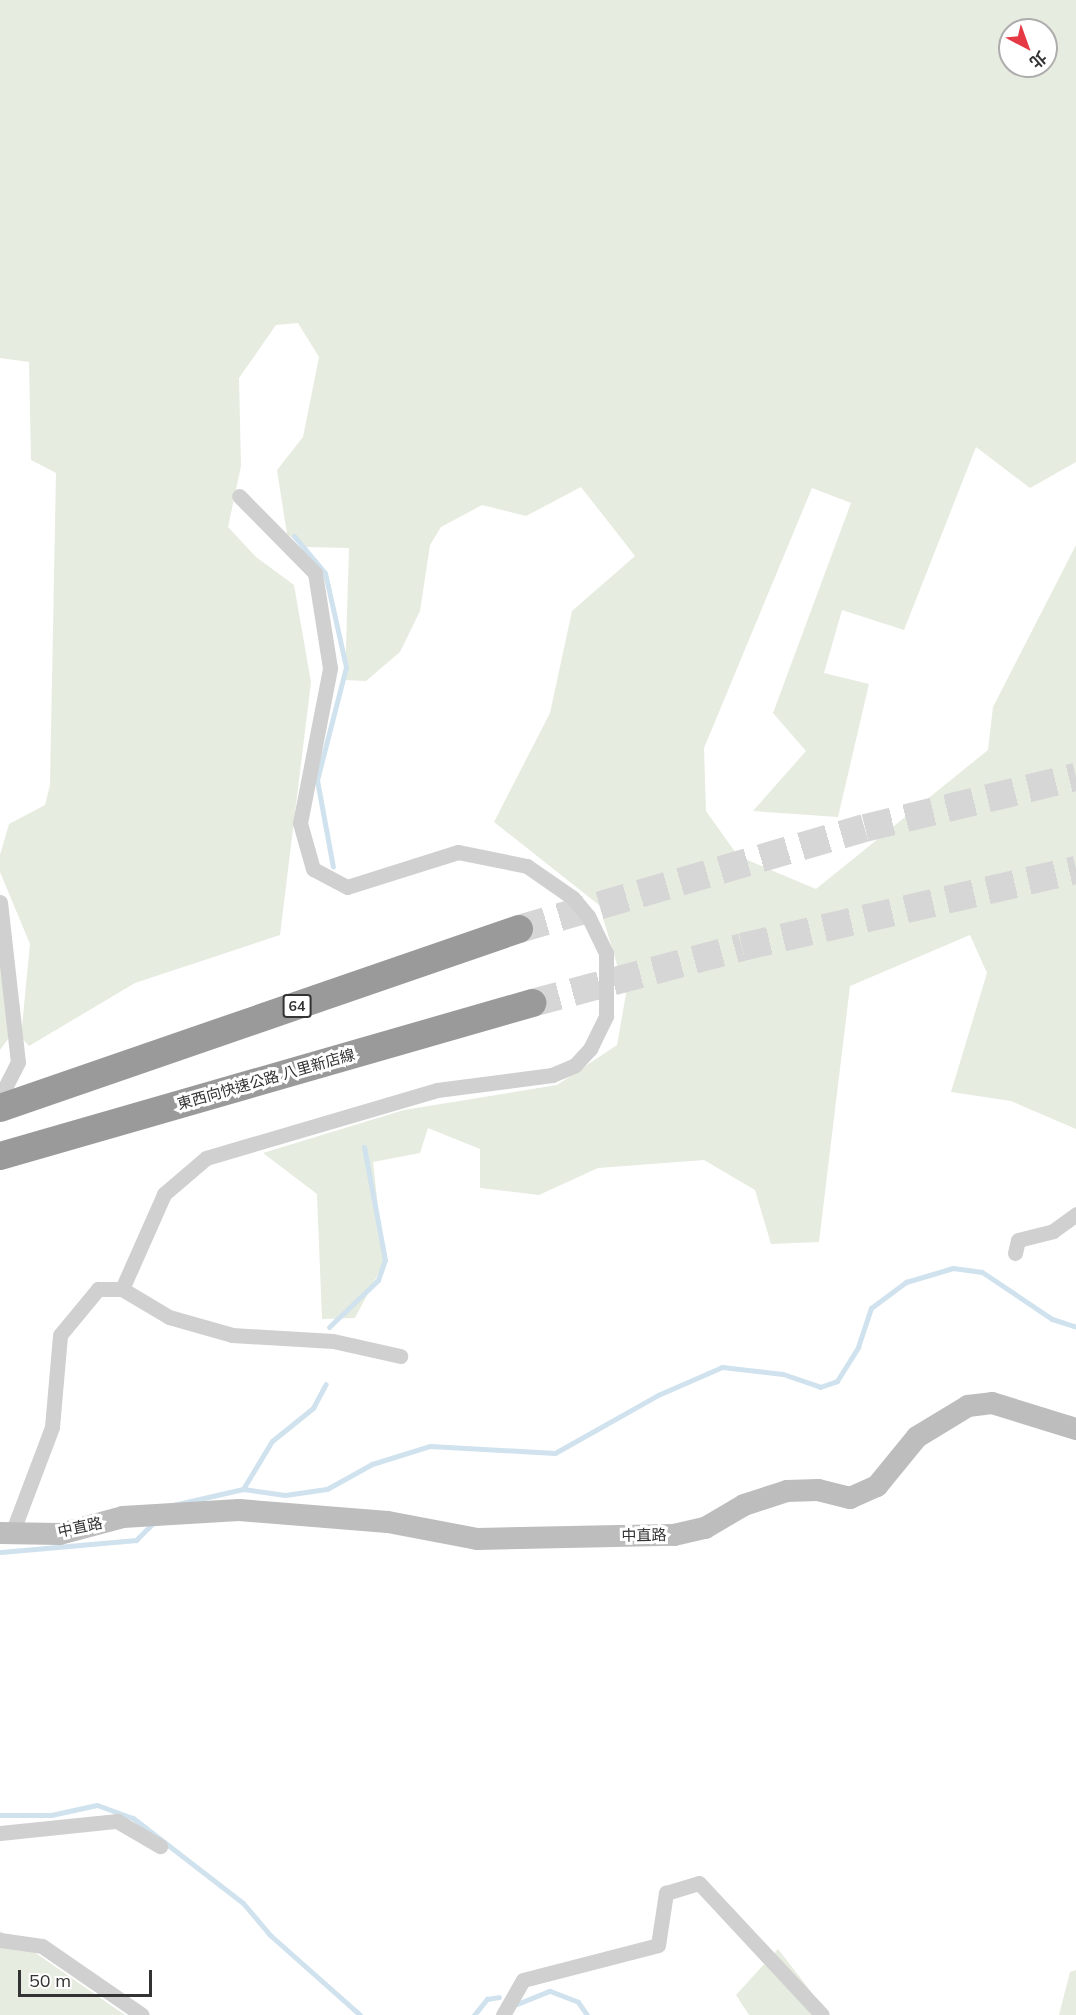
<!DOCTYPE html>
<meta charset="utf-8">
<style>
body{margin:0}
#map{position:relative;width:1076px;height:2015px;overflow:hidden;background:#fff;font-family:Mulish,"Noto Sans TC",sans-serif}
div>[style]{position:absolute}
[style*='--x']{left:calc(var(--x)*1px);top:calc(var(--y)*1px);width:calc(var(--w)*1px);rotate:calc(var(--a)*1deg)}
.green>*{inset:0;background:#e6ecdf}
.stream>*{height:5px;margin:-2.5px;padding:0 2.5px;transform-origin:2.5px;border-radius:2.5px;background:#cfe2ee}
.highway-tunnel>*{height:28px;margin-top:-14px;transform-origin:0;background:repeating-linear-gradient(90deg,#d6d6d6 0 28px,transparent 0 42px)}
.street>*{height:15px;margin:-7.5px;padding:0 7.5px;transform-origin:7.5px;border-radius:7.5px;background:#d0d0d0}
.secondary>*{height:22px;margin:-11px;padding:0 11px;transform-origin:11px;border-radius:11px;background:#bdbdbd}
.highway>*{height:28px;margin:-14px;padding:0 14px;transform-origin:14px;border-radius:14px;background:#9a9a9a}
span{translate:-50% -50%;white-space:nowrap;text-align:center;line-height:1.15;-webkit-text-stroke:6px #fff;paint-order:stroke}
.shield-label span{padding:2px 4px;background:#fff;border:2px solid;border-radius:4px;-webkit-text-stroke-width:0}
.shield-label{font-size:14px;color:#333;font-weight:700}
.street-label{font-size:15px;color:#333}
.north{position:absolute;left:998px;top:18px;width:60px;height:60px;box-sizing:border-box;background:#fff;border:2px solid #adadad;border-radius:50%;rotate:139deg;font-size:16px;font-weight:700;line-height:24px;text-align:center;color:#333}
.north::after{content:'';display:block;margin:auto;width:21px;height:27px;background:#e63946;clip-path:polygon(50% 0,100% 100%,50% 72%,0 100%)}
.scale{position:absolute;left:18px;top:1970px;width:134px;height:27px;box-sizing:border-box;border:3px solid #333;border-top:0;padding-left:8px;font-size:18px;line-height:21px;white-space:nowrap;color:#333;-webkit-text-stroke:4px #fff;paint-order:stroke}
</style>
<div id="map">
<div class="green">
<i style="clip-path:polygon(evenodd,0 0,1076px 0,1076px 462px,1030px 488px,976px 447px,904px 630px,842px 610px,824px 673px,869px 684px,838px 817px,753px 811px,806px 751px,773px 713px,851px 503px,812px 488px,704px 748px,706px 811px,738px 856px,816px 889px,988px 750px,993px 707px,1076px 545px,1076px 1129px,1011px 1101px,951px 1092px,987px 973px,970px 935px,850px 986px,819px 1242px,771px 1244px,755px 1190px,704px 1160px,598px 1168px,539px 1195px,480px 1188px,480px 1149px,428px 1128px,420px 1153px,373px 1162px,384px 1263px,355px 1318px,322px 1319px,317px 1194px,263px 1153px,404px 1110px,557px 1085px,617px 1045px,626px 994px,599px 905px,494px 822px,550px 713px,572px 611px,635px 556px,581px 487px,526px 516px,482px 505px,441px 527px,430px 545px,420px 611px,400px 652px,366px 681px,345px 680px,349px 548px,305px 547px,287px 534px,277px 470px,303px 437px,319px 357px,298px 323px,276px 325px,239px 378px,241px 466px,228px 527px,256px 557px,294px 585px,311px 682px,280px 935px,135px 983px,29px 1046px,21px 1037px,30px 944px,0 872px,0 855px,9px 824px,45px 805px,50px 785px,56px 473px,31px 460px,29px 362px,0 358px,0 0,1010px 30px,1046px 30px,1046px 66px,1010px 66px,1010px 30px)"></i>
<i style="clip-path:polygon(0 929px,11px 1035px,0 1050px)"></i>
<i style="clip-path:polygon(0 1931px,27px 1947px,125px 2015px,0 2015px)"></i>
<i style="clip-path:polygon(778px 1949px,829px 2015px,749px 2015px,736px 1995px)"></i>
<i style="clip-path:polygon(1076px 1970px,1076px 2015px,1059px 2015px,1070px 1972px)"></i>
</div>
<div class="stream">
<i style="--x:294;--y:536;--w:48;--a:50"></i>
<i style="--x:325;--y:573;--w:96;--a:77.4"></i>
<i style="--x:346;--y:667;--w:117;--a:104.4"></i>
<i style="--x:317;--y:780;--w:88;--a:79.6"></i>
<i style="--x:329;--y:1327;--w:68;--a:-43.8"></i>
<i style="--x:378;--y:1280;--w:21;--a:-71"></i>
<i style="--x:385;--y:1260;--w:115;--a:-100.5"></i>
<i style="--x:243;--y:1489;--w:56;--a:-58.9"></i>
<i style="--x:272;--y:1441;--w:53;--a:-38.8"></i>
<i style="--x:313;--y:1408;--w:27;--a:-62"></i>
<i style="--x:169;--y:1506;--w:76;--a:-12.9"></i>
<i style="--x:243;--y:1489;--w:42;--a:8.1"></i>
<i style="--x:285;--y:1495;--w:42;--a:-8.1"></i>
<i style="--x:327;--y:1489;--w:51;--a:-29.1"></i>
<i style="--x:372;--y:1464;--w:61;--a:-17.2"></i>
<i style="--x:430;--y:1446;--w:125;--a:3.2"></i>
<i style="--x:555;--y:1453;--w:118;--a:-29.4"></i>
<i style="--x:658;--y:1395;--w:70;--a:-23.6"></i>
<i style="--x:722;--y:1367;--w:61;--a:6.5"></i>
<i style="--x:783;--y:1374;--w:39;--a:19"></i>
<i style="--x:820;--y:1387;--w:18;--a:-19"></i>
<i style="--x:837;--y:1381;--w:40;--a:-58"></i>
<i style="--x:858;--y:1347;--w:41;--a:-71.6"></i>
<i style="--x:871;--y:1308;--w:44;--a:-36.6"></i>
<i style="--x:906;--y:1282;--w:49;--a:-16.6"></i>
<i style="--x:953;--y:1268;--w:29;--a:8"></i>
<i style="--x:982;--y:1272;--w:84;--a:33.9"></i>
<i style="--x:1052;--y:1319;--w:25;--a:18"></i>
<i style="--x:1;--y:1552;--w:136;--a:-5.1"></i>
<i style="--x:136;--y:1540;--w:24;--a:-45"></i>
<i style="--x:0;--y:1815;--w:51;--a:0"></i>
<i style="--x:51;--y:1815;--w:47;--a:-12.3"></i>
<i style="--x:97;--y:1805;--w:38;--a:20"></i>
<i style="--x:133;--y:1818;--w:139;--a:37.7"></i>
<i style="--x:243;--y:1903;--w:42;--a:49.8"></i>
<i style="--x:270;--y:1935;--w:120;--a:41.6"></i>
<i style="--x:517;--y:2004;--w:35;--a:-22"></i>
<i style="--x:550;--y:1991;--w:30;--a:21"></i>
<i style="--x:578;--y:2002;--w:16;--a:55"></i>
<i style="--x:474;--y:2015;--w:21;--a:-51"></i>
<i style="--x:487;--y:1999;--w:12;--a:-9"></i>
</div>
<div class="highway-tunnel">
<i style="--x:519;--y:929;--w:360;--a:-16.3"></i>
<i style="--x:865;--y:828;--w:217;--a:-13.6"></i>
<i style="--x:532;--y:1003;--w:217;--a:-14.9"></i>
<i style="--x:742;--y:947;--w:343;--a:-13"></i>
</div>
<div class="street">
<i style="--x:0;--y:902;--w:161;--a:83.6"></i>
<i style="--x:18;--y:1062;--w:39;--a:117"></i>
<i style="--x:1015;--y:1253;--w:13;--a:-77"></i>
<i style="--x:1018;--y:1240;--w:36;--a:-14"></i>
<i style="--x:1053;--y:1231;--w:29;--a:-36"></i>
<i style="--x:122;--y:1289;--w:104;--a:-66.1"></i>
<i style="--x:164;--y:1194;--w:55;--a:-40.6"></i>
<i style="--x:206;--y:1158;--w:241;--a:-16.4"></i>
<i style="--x:437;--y:1090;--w:116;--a:-7.4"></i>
<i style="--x:552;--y:1075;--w:25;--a:-23"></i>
<i style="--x:575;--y:1065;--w:22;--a:-47"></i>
<i style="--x:590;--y:1049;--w:37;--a:-64"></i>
<i style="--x:606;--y:1016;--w:63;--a:-90"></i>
<i style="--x:606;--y:953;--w:41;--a:-115.9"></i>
<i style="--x:588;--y:916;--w:23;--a:-130"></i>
<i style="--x:573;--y:898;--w:56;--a:-145.2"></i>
<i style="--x:527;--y:866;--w:70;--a:-168.5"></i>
<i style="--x:458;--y:852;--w:116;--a:162.5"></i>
<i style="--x:347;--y:887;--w:38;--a:-152"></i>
<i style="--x:313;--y:869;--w:48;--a:-105.8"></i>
<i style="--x:300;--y:823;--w:158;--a:-79"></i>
<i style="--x:330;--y:668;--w:96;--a:-99"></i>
<i style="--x:315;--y:573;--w:108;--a:-134.6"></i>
<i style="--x:12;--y:1533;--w:113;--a:-69.3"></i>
<i style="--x:52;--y:1427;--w:92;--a:-85"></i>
<i style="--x:60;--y:1335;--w:60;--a:-50.4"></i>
<i style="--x:98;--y:1289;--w:24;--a:0"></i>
<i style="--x:122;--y:1289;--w:55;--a:30.8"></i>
<i style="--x:169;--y:1317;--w:66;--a:15.9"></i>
<i style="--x:232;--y:1335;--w:101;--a:3.4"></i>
<i style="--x:333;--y:1341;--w:69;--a:12.6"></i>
<i style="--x:0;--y:1833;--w:118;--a:-5.9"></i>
<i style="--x:117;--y:1821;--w:50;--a:30.2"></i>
<i style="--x:0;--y:1940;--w:42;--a:8.1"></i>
<i style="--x:42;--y:1946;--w:121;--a:34.6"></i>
<i style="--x:503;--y:2015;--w:40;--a:-60.3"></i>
<i style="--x:523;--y:1980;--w:139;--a:-14.5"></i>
<i style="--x:658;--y:1945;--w:53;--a:-81.3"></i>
<i style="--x:666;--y:1893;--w:34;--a:-17"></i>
<i style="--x:699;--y:1883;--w:180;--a:47"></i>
</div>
<div class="secondary">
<i style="--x:0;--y:1533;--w:60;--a:1"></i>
<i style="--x:60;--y:1534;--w:65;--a:-15.1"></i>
<i style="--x:123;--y:1517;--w:116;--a:-3.5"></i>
<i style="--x:239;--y:1510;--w:149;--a:4.6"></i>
<i style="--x:388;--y:1522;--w:91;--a:10.8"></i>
<i style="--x:477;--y:1539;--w:197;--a:-1.2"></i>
<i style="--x:674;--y:1535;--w:32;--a:-13"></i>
<i style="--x:705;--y:1528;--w:45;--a:-30.5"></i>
<i style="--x:744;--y:1505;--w:45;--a:-18"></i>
<i style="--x:787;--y:1491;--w:31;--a:-2"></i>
<i style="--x:818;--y:1490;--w:33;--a:14"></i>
<i style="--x:850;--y:1498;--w:30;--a:-24"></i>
<i style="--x:877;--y:1486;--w:63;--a:-50.8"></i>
<i style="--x:917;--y:1437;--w:60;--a:-31.3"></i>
<i style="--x:968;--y:1406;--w:24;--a:-7"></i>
<i style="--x:992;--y:1403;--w:88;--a:17.2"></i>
</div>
<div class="highway">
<i style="--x:0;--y:1108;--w:549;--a:-19.03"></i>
<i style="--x:0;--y:1156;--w:554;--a:-16.04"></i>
</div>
<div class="shield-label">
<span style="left:297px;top:1006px">64</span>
</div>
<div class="street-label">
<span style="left:266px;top:1079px;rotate:-16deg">東西向快速公路 八里新店線</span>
<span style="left:80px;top:1527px;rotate:-12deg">中直路</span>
<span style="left:644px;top:1535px;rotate:-1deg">中直路</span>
</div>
<div class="north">北</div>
<div class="scale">50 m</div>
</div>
